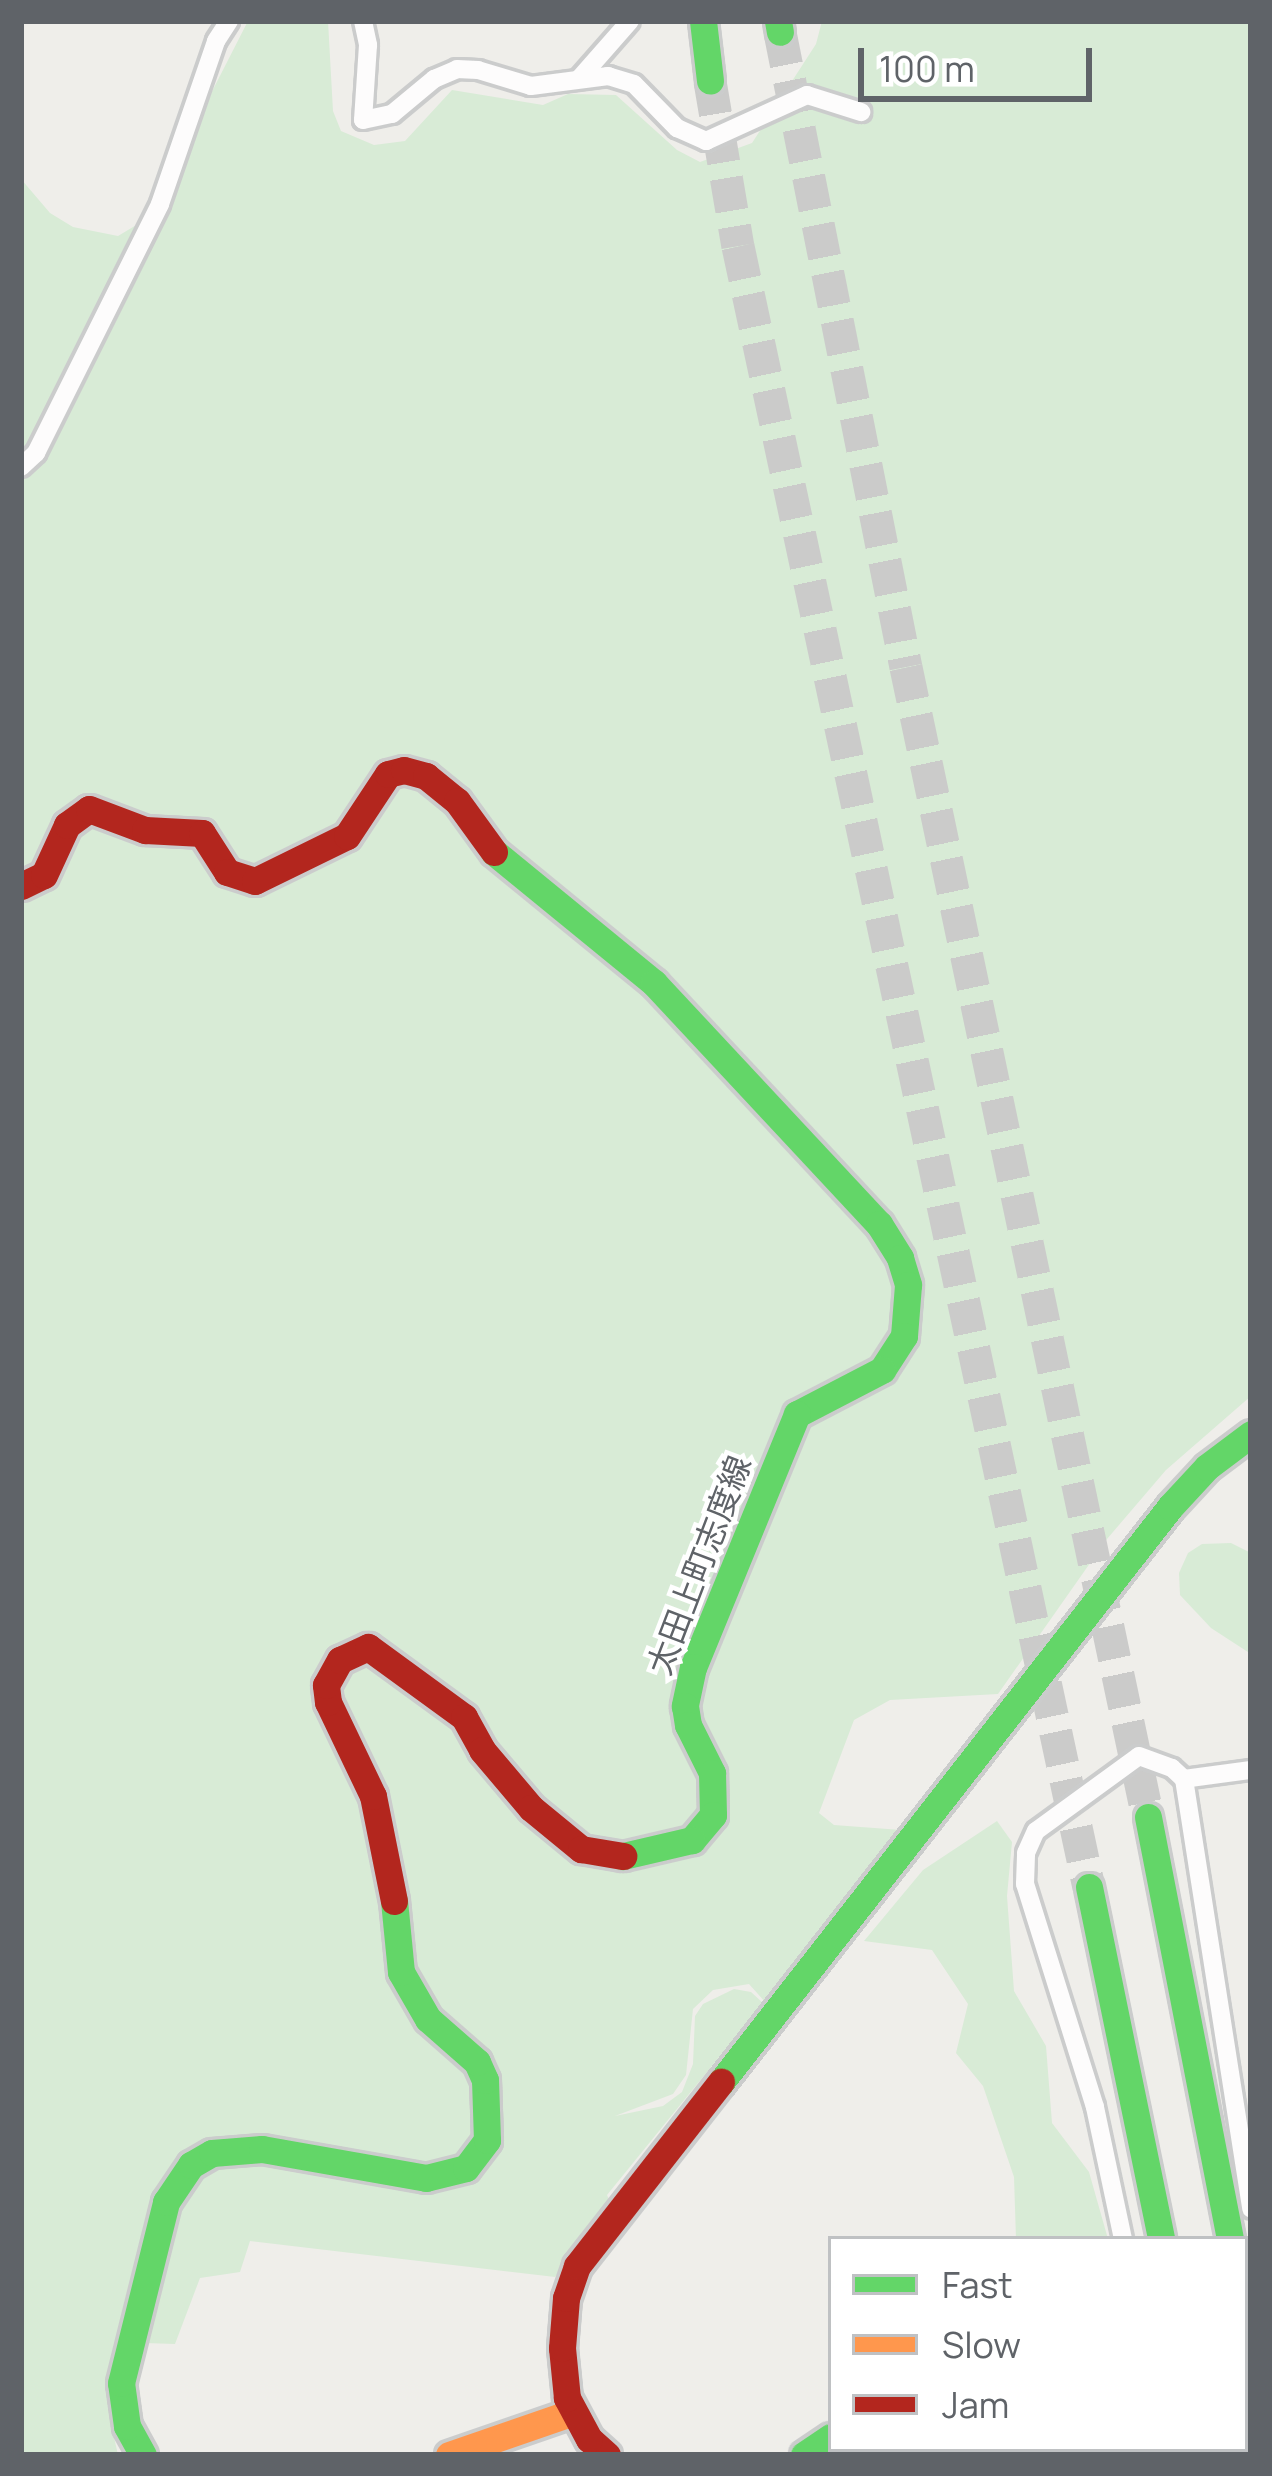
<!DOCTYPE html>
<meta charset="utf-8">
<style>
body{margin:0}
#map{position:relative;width:1272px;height:2476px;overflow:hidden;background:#efeeea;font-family:Manrope,"Noto Sans JP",sans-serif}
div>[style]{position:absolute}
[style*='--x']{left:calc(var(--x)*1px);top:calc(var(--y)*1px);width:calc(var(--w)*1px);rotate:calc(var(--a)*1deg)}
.green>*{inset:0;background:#d8ebd6}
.highway-tunnel>*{height:33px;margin-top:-16.5px;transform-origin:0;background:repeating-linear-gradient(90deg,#cbcbca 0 33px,transparent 0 49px)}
.roads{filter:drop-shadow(3px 0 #cbcccc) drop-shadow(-3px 0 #cbcccc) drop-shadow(0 3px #cbcccc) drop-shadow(0 -3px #cbcccc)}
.street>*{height:18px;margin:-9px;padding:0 9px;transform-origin:9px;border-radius:9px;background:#fdfcfc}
.fast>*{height:27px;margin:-13.5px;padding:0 13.5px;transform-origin:13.5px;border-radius:13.5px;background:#63d668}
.slow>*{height:27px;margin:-13.5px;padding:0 13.5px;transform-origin:13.5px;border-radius:13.5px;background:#ff974d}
.jam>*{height:27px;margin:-13.5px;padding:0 13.5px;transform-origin:13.5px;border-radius:13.5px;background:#b3261e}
span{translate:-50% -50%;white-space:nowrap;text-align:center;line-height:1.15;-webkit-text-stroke:9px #fff;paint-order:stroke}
.street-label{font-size:33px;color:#5f6368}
.frame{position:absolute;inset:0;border:24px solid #5f6368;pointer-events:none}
.legend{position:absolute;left:828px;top:2236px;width:420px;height:216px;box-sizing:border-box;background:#fff;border:3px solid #bfc1c3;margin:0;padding:15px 21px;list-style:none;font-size:36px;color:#5f6368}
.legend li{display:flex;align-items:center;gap:24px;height:60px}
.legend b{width:60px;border:3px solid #bfc1c3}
.scale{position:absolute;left:858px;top:48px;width:234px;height:54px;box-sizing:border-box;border:6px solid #5f6368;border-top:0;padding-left:15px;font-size:36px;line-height:42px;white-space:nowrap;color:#5f6368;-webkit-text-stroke:9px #fff;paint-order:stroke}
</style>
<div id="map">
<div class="green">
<i style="clip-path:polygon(248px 21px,328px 21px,333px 111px,341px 131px,374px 145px,405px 141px,452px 90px,543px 105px,568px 94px,616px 95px,677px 150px,700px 162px,752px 143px,816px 44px,822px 21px,1251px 21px,1251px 1396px,1166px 1470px,1107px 1539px,998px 1694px,890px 1700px,854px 1720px,819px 1813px,834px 1825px,901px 1830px,767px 2004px,749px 1984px,713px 1990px,693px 2009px,686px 2075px,673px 2094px,615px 2116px,663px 2106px,682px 2092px,693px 2064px,695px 2016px,703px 2004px,734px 1989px,751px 1992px,763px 2003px,607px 2195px,611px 2204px,555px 2277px,250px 2241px,240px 2272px,200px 2278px,175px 2344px,114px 2342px,110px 2419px,118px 2455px,21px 2455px,21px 179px,50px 213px,73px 227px,118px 236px,138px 224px,154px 205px)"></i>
<i style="clip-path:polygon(1231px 1543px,1251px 1553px,1251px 1654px,1211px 1628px,1180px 1595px,1179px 1573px,1188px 1553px,1202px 1544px)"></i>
<i style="clip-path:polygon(997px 1821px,1012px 1842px,1007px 1896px,1014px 1991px,1046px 2046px,1052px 2123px,1089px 2172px,1108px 2239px,1016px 2239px,1014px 2177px,983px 2086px,956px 2053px,968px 2004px,932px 1950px,864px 1941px,923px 1870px)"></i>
</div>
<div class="highway-tunnel">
<i style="--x:780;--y:32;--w:647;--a:78.78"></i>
<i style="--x:906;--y:667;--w:1175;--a:78.12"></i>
<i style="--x:710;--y:81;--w:167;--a:80.4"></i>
<i style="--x:738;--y:246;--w:1678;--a:77.93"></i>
</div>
<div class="roads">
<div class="street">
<i style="--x:363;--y:21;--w:25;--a:78"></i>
<i style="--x:368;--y:45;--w:75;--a:93.8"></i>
<i style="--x:363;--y:120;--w:30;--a:-12"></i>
<i style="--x:392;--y:114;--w:55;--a:-39.8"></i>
<i style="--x:434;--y:79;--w:25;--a:-23"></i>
<i style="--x:457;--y:69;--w:21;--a:3"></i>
<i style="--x:478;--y:70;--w:55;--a:16.8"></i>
<i style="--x:531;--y:86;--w:78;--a:-7.4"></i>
<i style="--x:608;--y:76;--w:27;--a:17"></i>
<i style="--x:634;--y:84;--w:62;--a:45.7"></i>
<i style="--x:677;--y:128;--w:32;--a:24"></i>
<i style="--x:706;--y:141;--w:111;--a:-24.5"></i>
<i style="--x:807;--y:95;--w:57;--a:17.5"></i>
<i style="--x:579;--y:79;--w:77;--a:-48.7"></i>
<i style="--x:21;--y:467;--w:21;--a:-43"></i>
<i style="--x:36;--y:453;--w:278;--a:-63.5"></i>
<i style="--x:160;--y:204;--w:172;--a:-71"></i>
<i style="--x:216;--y:41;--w:24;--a:-57"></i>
<i style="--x:1184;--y:1779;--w:68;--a:-7.7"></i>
<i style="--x:1123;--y:2239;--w:135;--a:-102"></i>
<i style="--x:1095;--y:2107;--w:234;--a:-107.4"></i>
<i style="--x:1025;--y:1884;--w:31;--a:-88"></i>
<i style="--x:1026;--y:1853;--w:24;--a:-66"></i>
<i style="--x:1036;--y:1831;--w:127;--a:-36.1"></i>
<i style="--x:1139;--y:1756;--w:35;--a:20"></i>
<i style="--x:1172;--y:1768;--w:16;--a:43"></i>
<i style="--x:1184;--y:1779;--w:435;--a:81.1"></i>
<i style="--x:1154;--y:2449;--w:6;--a:81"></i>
</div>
<div class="fast">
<i style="--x:703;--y:21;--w:60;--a:83.3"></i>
<i style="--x:778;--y:21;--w:11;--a:80"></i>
<i style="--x:494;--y:852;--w:207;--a:39.3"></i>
<i style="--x:654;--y:983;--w:330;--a:47"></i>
<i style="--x:879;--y:1224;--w:40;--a:58"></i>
<i style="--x:900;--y:1258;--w:28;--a:73"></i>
<i style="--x:908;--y:1285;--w:51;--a:94.5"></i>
<i style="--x:904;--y:1336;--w:40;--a:122.9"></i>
<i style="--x:882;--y:1370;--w:96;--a:152.6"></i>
<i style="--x:797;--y:1414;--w:274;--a:112.3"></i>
<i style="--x:693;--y:1667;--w:40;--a:102"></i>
<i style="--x:685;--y:1706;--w:19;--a:81"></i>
<i style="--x:688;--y:1725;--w:54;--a:63.4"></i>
<i style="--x:712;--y:1773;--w:42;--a:88.6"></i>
<i style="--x:713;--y:1815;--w:33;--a:130"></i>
<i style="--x:692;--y:1840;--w:71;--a:166.9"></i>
<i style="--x:1148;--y:1817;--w:430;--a:79"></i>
<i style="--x:1089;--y:1887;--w:359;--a:78.4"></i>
<i style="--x:721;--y:2082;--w:730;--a:-52.01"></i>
<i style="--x:1170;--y:1507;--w:54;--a:-47.2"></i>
<i style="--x:1207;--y:1467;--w:55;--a:-36.9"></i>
<i style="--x:1245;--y:2363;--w:60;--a:84.3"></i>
<i style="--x:143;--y:2455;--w:33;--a:-119"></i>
<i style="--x:127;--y:2426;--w:43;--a:-97.9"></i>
<i style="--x:121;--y:2383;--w:187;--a:-76"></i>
<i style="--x:166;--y:2202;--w:45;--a:-56"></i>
<i style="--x:191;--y:2165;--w:24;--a:-30"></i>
<i style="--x:212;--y:2153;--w:50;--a:-4.6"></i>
<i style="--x:262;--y:2149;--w:167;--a:10"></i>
<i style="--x:426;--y:2178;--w:41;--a:-14"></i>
<i style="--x:466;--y:2168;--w:35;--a:-53"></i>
<i style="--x:487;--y:2140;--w:60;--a:-91.9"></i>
<i style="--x:485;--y:2080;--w:20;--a:-114"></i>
<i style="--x:477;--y:2062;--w:65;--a:-138.7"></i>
<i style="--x:428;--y:2019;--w:54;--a:-119.9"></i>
<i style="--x:401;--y:1972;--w:71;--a:-95.6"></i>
<i style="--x:804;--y:2455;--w:32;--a:-34"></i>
</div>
<div class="slow">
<i style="--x:449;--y:2455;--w:131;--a:-19.1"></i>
</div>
<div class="jam">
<i style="--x:21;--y:886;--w:25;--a:-26"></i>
<i style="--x:44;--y:875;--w:55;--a:-65.3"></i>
<i style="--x:67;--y:825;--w:27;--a:-36"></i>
<i style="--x:89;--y:809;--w:60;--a:20.6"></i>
<i style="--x:145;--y:830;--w:57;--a:3"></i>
<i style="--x:202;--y:833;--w:46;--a:57.3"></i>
<i style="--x:227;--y:872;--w:29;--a:18"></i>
<i style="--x:255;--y:881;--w:102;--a:-26.1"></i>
<i style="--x:347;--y:836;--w:74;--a:-56.5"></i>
<i style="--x:388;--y:774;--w:16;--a:-14"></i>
<i style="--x:404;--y:770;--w:23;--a:15"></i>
<i style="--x:426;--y:776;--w:40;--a:39"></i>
<i style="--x:457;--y:801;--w:63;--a:54"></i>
<i style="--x:394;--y:1901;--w:107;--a:-101.3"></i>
<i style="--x:373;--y:1796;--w:104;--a:-115.6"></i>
<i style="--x:328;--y:1702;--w:17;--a:-97"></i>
<i style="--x:326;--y:1685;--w:29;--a:-61"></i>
<i style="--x:340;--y:1660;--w:31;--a:-25"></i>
<i style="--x:368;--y:1647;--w:119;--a:36.1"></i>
<i style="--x:464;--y:1717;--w:38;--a:61"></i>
<i style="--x:482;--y:1750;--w:76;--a:49.8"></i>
<i style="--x:531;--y:1808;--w:65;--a:39.4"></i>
<i style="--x:581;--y:1849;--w:43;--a:9.5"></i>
<i style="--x:1090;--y:2449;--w:8;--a:50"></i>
<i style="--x:1196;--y:2449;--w:6;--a:81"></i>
<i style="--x:607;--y:2455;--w:24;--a:-138"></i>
<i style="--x:589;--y:2439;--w:47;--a:-118.2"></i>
<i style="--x:567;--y:2398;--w:50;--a:-95.7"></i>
<i style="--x:562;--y:2348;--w:50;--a:-85.4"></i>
<i style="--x:566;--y:2298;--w:34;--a:-71"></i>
<i style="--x:577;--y:2266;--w:234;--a:-52"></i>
</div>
</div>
<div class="street-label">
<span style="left:699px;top:1565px;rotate:-69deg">太田上町志度線</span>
</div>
<div class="frame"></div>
<ul class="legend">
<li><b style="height:15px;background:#63d668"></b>Fast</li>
<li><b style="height:15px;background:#ff974d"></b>Slow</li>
<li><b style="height:15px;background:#b3261e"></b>Jam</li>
</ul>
<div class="scale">100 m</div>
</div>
